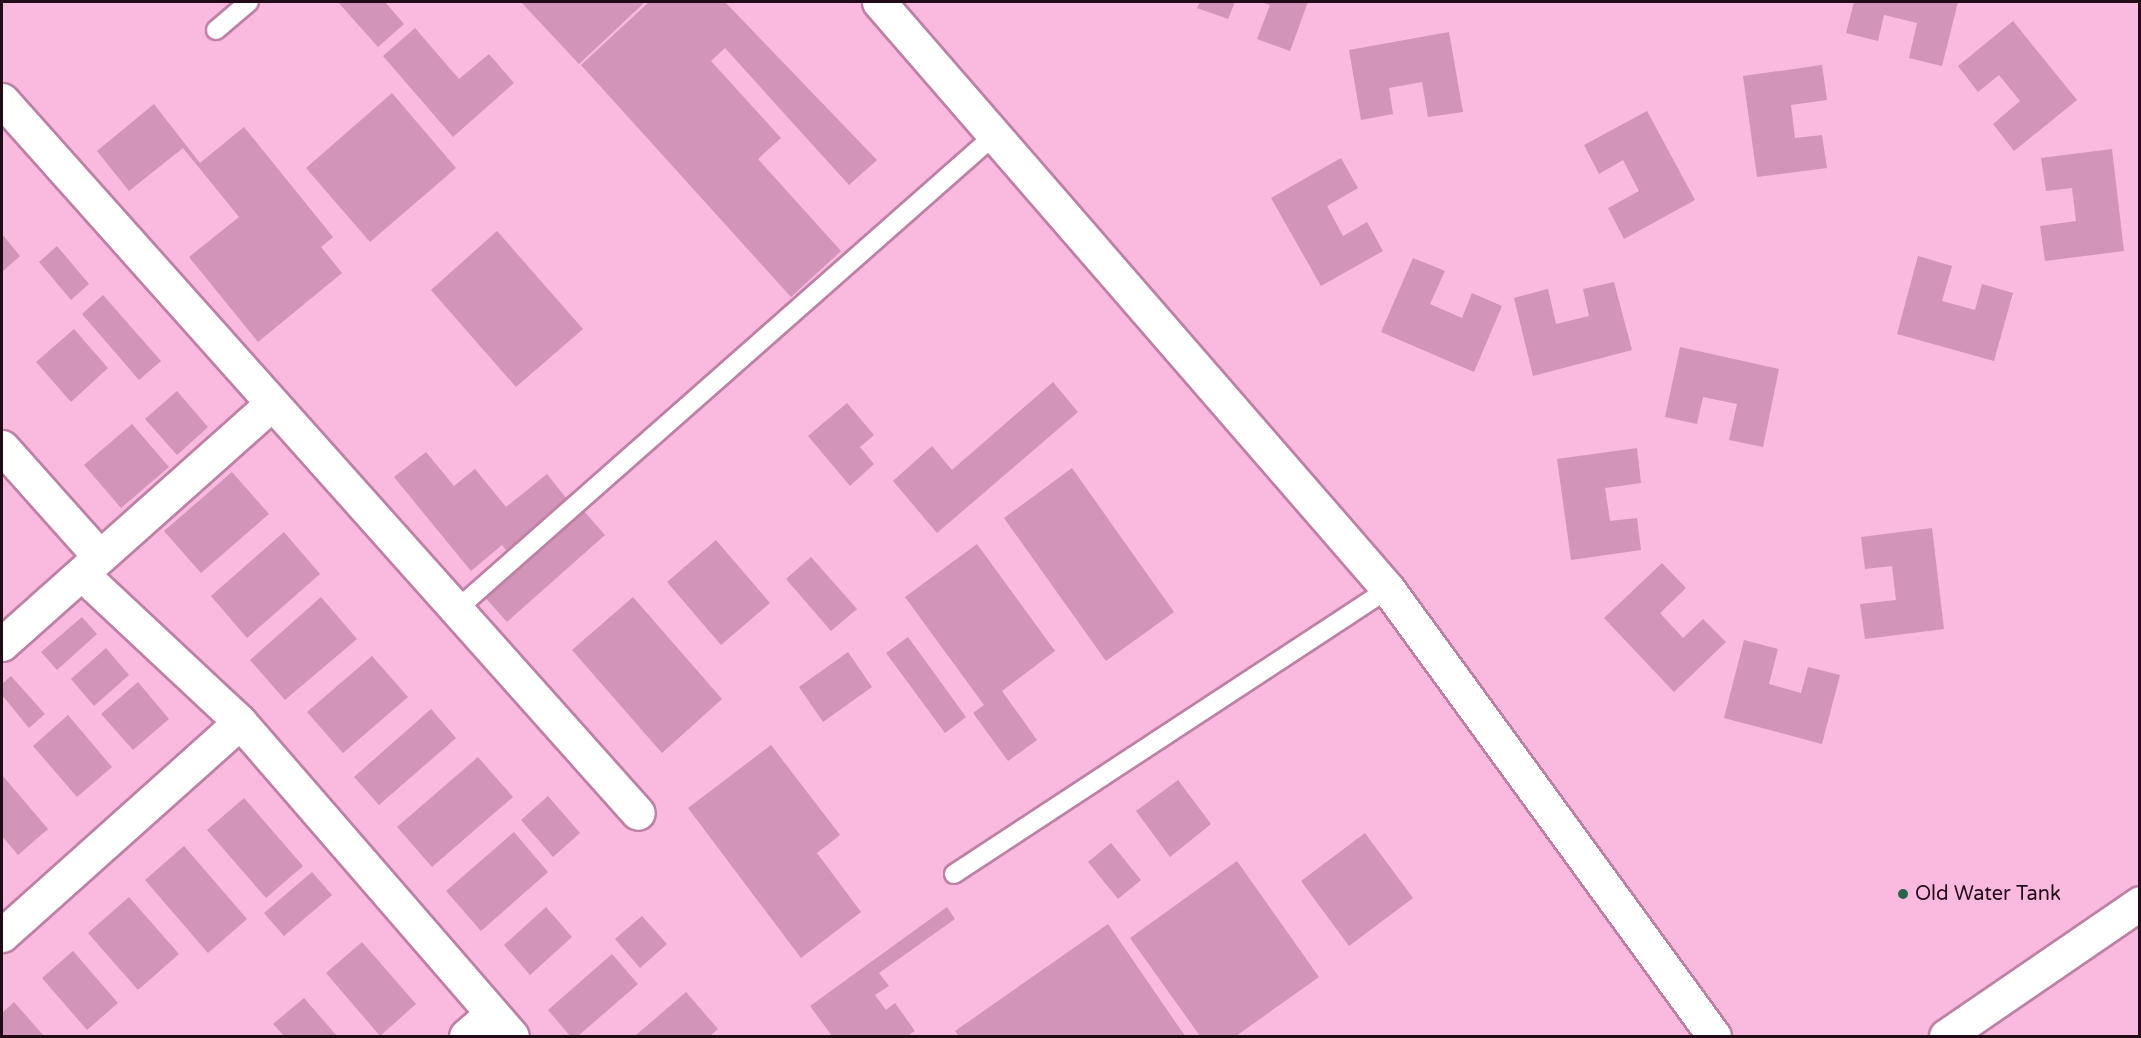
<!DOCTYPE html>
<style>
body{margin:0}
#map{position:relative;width:2141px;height:1038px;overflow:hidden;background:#fab9df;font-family:"Varela Round",sans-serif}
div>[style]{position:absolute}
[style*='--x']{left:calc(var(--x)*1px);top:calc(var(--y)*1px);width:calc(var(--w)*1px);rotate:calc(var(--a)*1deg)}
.building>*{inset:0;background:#d294b8}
.roads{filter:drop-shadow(2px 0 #bd81a4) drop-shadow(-2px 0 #bd81a4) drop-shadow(0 2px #bd81a4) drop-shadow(0 -2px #bd81a4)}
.service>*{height:18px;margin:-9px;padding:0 9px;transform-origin:9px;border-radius:9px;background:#fff}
.minor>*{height:33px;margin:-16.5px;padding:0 16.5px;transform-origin:16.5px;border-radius:16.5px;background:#fff}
.dots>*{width:16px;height:16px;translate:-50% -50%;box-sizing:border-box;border:3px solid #fab9df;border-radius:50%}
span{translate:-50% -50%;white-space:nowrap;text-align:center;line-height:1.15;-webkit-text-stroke:4.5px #fab9df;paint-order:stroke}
.poi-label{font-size:20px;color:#210b19}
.left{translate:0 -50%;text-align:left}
.frame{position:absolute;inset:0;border:3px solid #210b19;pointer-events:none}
</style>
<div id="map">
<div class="building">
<i style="clip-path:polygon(338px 2px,385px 2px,404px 24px,378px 47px)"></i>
<i style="clip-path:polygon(521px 2px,645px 2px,579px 64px)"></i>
<i style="clip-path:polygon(649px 2px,725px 2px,877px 160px,849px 185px,725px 48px,711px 61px,781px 138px,758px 159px,841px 251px,791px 297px,581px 65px)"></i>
<i style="clip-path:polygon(1200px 2px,1235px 2px,1228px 19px,1197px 8px)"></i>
<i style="clip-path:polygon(1261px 2px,1308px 2px,1290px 51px,1257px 39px,1270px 5px)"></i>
<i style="clip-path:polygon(1854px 2px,1958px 2px,1942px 66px,1909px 58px,1917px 23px,1884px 15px,1878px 41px,1846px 33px)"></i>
<i style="clip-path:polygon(2013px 21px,2077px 100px,2014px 151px,1993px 124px,2020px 101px,1999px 75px,1978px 92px,1958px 66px)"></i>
<i style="clip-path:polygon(415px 28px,459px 79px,489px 54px,514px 83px,453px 137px,383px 56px)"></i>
<i style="clip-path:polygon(1449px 32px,1463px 112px,1428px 117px,1422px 82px,1389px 88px,1393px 114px,1361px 120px,1349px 50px)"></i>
<i style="clip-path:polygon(1822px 65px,1827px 100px,1791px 105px,1795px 138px,1822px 135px,1827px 168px,1757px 177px,1743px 76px)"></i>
<i style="clip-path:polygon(392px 93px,456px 168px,370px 242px,306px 168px)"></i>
<i style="clip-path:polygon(154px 104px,200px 163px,244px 127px,333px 237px,321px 247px,342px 273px,258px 342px,189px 257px,239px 217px,183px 148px,129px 191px,97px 151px)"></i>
<i style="clip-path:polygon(1647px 111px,1695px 200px,1624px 239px,1608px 208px,1639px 191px,1623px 160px,1599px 174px,1584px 145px)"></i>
<i style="clip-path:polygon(2112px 149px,2124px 251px,2045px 261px,2040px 226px,2076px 221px,2072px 188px,2046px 191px,2041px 158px)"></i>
<i style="clip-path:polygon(1341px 158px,1358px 188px,1327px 206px,1343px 236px,1367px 222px,1383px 251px,1321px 286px,1271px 198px)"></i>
<i style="clip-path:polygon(497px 231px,583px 329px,516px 387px,431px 290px)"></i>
<i style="clip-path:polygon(2px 234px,20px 256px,2px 272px)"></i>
<i style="clip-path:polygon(57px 246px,89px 284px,71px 300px,39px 262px)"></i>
<i style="clip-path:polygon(1918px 256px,1952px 266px,1942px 301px,1975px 310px,1982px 284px,2013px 293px,1994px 361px,1897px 334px)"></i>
<i style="clip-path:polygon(1413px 258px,1445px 271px,1430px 304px,1462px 318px,1472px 293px,1502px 306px,1474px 372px,1381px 332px)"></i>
<i style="clip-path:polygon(1614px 282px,1632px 350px,1533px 376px,1514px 298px,1548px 289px,1556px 324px,1589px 316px,1583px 289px)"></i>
<i style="clip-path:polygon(103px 295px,161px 361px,139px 380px,82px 314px)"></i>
<i style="clip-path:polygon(74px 329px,108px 368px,71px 402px,36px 362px)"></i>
<i style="clip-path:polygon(1680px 347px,1779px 369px,1763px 447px,1729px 440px,1737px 404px,1703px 397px,1697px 424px,1665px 417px)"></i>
<i style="clip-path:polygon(1053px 382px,1078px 412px,937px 533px,893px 481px,932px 446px,952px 470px)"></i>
<i style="clip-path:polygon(177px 391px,208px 427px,177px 455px,145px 419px)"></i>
<i style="clip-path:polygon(847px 403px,874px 435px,860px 447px,874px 464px,850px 486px,808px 436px)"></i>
<i style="clip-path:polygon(132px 424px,169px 467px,121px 508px,84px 465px)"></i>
<i style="clip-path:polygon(1637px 448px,1641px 483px,1605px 488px,1610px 521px,1637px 518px,1641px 550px,1571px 560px,1557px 459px)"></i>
<i style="clip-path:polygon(426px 452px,454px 486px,475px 469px,506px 507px,547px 474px,570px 503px,509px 554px,502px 545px,471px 571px,394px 477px)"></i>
<i style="clip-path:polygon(1072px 468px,1174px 612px,1106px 661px,1004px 518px)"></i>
<i style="clip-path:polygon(232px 472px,269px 514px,201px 573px,164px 531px)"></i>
<i style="clip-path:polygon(582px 509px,605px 535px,507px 622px,483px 595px)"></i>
<i style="clip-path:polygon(1932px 528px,1944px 629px,1865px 639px,1860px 604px,1896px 600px,1892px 566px,1865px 569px,1861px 537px)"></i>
<i style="clip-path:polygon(284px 532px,320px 574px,247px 638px,211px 596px)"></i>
<i style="clip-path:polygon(716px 540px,770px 603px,721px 645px,667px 582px)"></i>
<i style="clip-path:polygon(977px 544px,1055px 651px,1002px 691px,1037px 740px,1008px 761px,973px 713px,984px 705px,905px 597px)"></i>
<i style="clip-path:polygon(811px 557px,857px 609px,831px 631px,786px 579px)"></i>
<i style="clip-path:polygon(1662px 563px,1686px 588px,1660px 613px,1683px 638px,1703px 619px,1726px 642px,1674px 692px,1604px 618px)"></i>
<i style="clip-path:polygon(321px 597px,357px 639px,285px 700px,250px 660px)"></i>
<i style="clip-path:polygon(633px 597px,722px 699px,662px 753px,572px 650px)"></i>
<i style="clip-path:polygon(82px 617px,97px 634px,57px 670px,41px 652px)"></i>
<i style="clip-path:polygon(908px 637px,966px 717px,945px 733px,886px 653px)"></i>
<i style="clip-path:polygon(1744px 640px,1778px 649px,1769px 684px,1801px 693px,1808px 667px,1840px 675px,1822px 744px,1724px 718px)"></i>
<i style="clip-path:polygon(106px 648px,129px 675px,94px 706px,71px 679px)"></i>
<i style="clip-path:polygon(848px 652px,872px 687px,823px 722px,799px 687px)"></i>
<i style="clip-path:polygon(372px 656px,408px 697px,343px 753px,307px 712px)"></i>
<i style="clip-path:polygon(11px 676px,45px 714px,29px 728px,2px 695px,2px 684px)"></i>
<i style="clip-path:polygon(138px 682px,169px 719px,133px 750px,101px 714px)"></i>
<i style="clip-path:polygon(431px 709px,456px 738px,379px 805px,354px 777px)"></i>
<i style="clip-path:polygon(68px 715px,112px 767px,77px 797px,33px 746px)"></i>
<i style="clip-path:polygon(771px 745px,840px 835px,817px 853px,861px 912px,801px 958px,688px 808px)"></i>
<i style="clip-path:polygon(478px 757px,513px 797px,432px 867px,397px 827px)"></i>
<i style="clip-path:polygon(2px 775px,48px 829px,18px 855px,2px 836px)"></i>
<i style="clip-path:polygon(1178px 780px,1211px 824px,1170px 857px,1136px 811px)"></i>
<i style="clip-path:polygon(548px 796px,580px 833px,553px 857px,521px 820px)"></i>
<i style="clip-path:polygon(244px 798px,303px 866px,266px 898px,207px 830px)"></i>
<i style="clip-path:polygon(514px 832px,548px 872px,481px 931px,446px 891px)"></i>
<i style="clip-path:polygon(1365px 833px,1413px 898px,1349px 946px,1301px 881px)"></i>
<i style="clip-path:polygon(1111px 843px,1141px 880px,1118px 899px,1088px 862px)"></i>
<i style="clip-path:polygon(184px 846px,247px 919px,208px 953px,145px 880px)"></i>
<i style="clip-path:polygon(1237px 861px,1319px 977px,1236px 1036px,1200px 1036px,1130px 938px)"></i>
<i style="clip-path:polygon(312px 872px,332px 895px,284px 936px,264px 913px)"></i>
<i style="clip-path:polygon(129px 897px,179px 954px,138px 990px,88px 933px)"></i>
<i style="clip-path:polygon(546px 907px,572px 937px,530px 975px,504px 945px)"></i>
<i style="clip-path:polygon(947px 907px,955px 919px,879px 973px,889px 986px,875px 995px,886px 1010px,895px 1003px,915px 1031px,907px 1036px,832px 1036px,810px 1006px)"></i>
<i style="clip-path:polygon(642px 916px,667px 944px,640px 968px,615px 939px)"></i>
<i style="clip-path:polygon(1108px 924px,1185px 1036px,959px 1036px,955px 1031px)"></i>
<i style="clip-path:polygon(362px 942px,416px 1004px,380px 1036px,326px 973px)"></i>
<i style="clip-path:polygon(73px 951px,118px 1003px,87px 1030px,42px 978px)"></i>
<i style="clip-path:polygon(612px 954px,638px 984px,578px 1036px,570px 1036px,548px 1010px)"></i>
<i style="clip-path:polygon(686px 992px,718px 1029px,710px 1036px,635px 1036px)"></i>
<i style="clip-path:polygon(304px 998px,337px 1036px,284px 1036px,273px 1024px)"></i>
<i style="clip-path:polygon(14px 1002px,44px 1036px,2px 1036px,2px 1013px)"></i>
</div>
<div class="roads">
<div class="service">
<i style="--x:216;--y:30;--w:43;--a:-40.3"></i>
<i style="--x:456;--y:610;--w:720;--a:-41.4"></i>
<i style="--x:954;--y:874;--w:519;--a:-33.29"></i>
</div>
<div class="minor">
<i style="--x:879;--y:2;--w:777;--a:49.07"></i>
<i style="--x:1388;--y:589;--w:553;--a:53.9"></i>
<i style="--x:2;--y:100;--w:955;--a:48.27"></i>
<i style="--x:2;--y:447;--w:147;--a:48.3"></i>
<i style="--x:83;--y:575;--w:215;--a:43.1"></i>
<i style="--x:240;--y:722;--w:415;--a:49.1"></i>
<i style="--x:2;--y:644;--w:361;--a:-41.7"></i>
<i style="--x:2;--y:935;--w:319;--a:-41.8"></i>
<i style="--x:466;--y:1036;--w:33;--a:-41"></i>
<i style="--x:1946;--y:1036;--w:235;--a:-34.4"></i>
</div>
</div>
<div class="dots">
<i style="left:1903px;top:894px;background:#2b634b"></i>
</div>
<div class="poi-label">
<span class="left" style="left:1915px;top:894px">Old Water Tank</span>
</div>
<div class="frame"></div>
</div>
